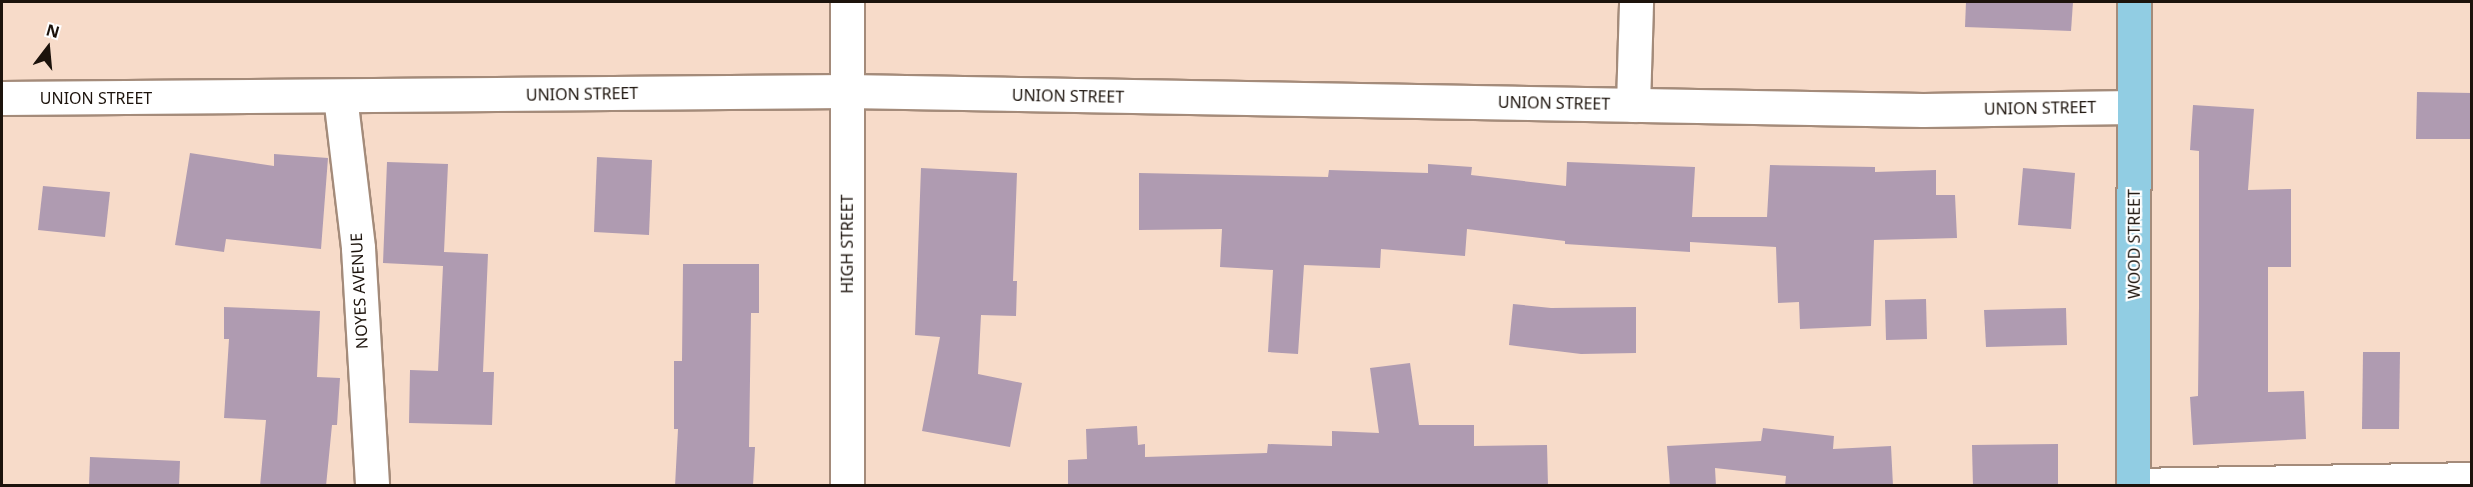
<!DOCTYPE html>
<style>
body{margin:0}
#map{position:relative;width:2473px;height:487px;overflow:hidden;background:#f7dbc9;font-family:"Noto Sans",sans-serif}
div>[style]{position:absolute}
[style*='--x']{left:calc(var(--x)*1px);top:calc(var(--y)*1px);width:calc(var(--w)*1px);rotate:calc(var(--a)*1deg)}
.building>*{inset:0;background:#af9bb1}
.roads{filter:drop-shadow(2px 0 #a48b7a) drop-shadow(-2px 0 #a48b7a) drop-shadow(0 2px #a48b7a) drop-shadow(0 -2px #a48b7a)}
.minor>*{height:33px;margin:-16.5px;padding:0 16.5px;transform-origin:16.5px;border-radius:16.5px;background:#fff}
.major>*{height:33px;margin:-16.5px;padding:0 16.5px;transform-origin:16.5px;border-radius:16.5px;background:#91cde3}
span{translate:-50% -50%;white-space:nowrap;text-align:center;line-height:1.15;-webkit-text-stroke:4.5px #fff;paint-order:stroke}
.street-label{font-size:16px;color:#1c130c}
.frame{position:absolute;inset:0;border:3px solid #1c130c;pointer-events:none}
.north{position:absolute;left:18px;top:18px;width:60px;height:60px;-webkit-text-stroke:4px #fff;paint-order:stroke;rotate:16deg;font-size:16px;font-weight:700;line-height:24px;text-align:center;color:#1c130c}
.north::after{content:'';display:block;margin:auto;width:21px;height:27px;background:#1c130c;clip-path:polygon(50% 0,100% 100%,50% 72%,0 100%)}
</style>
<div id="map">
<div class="building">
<i style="clip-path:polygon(1966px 2px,2073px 2px,2071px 31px,1965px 27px)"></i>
<i style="clip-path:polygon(2417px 92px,2472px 93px,2472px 139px,2416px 139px)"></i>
<i style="clip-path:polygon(2193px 105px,2254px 109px,2248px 190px,2291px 189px,2291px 267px,2268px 267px,2268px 392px,2304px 391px,2306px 439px,2193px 445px,2190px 397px,2198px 396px,2199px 306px,2199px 151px,2190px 150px)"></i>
<i style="clip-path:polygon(190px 153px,274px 166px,274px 154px,328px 158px,321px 249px,226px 239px,224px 252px,175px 245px)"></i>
<i style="clip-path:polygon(597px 157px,652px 160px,649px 235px,594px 232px)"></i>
<i style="clip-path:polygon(387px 162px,448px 164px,444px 252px,488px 254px,483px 372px,494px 372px,492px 425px,409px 423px,410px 370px,438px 371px,443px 266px,383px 263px)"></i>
<i style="clip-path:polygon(1567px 162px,1695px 167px,1692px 217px,1767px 217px,1770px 165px,1875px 167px,1875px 172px,1936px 170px,1936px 195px,1955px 195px,1957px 238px,1874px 240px,1871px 326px,1800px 329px,1799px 302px,1778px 303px,1776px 247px,1690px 242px,1690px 252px,1565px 244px,1565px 241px,1467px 229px,1465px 256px,1381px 249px,1380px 268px,1304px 265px,1298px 354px,1268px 352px,1273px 270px,1220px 267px,1222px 229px,1139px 230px,1139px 173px,1328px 177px,1329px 170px,1428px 173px,1428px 164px,1472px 167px,1471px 175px,1566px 186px)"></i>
<i style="clip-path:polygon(921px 168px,1017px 173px,1013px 281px,1017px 281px,1016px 316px,981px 315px,978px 374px,1022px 383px,1010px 447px,922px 431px,940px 337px,915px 335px)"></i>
<i style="clip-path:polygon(2023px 168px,2075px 173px,2071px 229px,2018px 225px)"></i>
<i style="clip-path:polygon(43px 186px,110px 192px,105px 237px,38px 230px)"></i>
<i style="clip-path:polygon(683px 264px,759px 264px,759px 313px,751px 313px,749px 447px,755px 447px,753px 486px,675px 486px,678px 429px,674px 429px,674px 361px,682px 361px)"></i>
<i style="clip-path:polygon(1926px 299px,1927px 339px,1886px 340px,1885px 300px)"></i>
<i style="clip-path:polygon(1513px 304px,1551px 308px,1636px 307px,1636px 353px,1581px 354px,1509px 345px)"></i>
<i style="clip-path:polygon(224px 307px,320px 311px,317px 377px,340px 378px,337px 425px,332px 425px,326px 486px,260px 486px,266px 420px,224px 418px,229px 339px,224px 339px)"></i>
<i style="clip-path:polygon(2066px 308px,2067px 345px,1986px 347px,1984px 310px)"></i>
<i style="clip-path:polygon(2363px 352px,2400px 352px,2399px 429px,2362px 429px)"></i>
<i style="clip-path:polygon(1410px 363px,1419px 425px,1474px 425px,1474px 446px,1547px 445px,1548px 486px,1068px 486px,1068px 460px,1087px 459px,1086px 429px,1137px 426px,1138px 445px,1145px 444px,1145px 457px,1267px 453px,1268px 444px,1332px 446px,1332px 431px,1379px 433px,1370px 368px)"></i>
<i style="clip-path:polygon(1763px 428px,1834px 436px,1833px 449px,1891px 446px,1893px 486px,1785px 486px,1786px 476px,1715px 468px,1716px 486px,1670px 486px,1667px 446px,1761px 441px)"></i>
<i style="clip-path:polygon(2058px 444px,2058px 486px,1973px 486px,1972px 445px)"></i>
<i style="clip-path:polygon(90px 457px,180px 461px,179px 486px,89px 486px)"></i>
</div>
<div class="roads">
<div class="minor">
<i style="--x:847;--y:2;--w:484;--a:90"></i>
<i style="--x:340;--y:96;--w:153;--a:83.2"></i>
<i style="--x:358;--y:248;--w:238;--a:86.6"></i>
<i style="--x:2;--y:98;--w:845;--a:-0.47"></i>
<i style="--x:847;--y:91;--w:1076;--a:1.01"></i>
<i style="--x:1923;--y:110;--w:211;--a:-0.8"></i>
<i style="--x:1633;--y:105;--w:103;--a:-88.3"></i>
<i style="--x:2133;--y:485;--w:339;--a:-1"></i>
</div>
<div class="major">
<i style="--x:2133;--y:486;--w:484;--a:-89.9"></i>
</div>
</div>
<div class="street-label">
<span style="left:582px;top:94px;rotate:-1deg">UNION STREET</span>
<span style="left:1068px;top:96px;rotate:1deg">UNION STREET</span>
<span style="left:96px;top:98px">UNION STREET</span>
<span style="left:1554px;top:103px;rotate:1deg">UNION STREET</span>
<span style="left:2040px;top:108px;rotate:-1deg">UNION STREET</span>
<span style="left:847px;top:244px;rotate:-90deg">HIGH STREET</span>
<span style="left:2134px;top:244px;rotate:-90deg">WOOD STREET</span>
<span style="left:359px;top:291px;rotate:-93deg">NOYES AVENUE</span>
</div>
<div class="frame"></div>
<div class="north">N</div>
</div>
